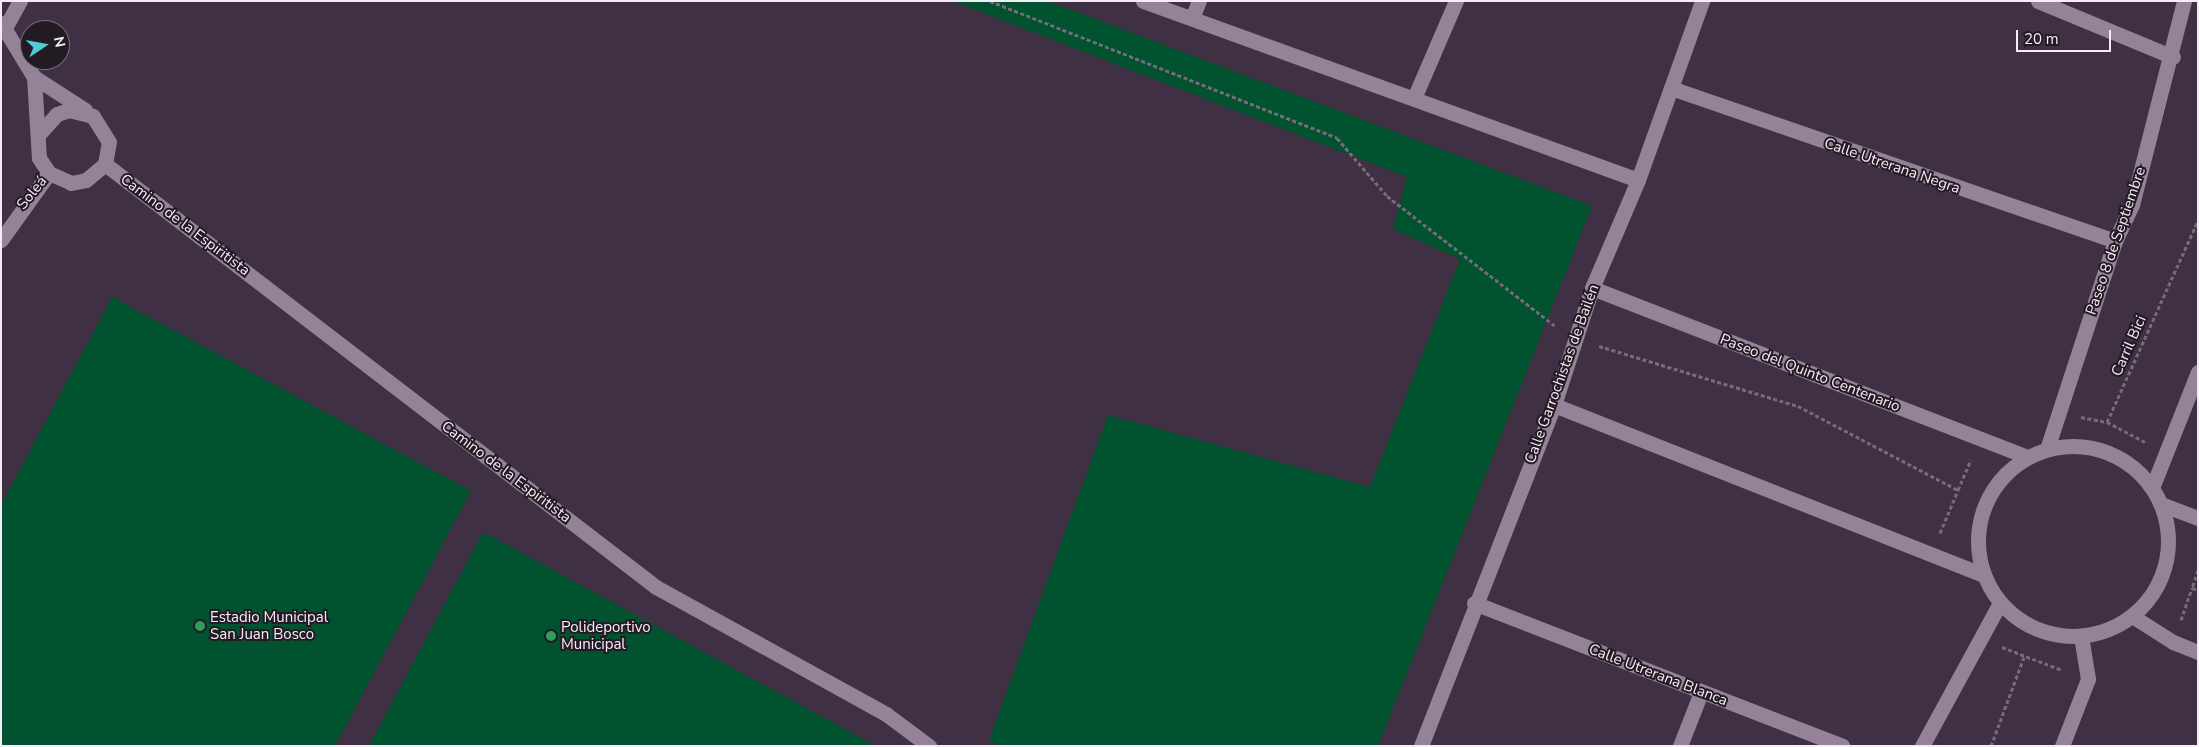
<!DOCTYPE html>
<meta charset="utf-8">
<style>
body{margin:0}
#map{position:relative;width:2199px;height:747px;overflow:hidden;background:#403043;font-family:"Nunito Sans",sans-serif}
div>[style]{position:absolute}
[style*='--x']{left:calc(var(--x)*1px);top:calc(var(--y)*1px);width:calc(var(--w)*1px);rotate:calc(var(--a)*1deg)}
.green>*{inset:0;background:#01522f}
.path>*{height:3px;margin-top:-1.5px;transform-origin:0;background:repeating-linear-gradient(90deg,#786a7a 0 4px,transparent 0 6.5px)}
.minor>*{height:15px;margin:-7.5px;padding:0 7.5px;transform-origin:7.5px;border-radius:7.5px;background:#948297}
.minor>.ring{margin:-7.5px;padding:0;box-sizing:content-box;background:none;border:15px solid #948297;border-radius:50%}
.dots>*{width:14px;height:14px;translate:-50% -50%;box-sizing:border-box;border:2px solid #231b24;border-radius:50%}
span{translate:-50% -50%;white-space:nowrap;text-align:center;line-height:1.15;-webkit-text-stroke:4px #231b24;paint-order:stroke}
.street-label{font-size:15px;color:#f6ecf8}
.poi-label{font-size:15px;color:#f6ecf8}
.left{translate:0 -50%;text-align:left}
.frame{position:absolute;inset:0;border:2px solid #f6ecf8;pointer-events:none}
.north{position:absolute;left:20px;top:20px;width:50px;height:50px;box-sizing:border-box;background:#231b24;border:1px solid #776f79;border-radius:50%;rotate:78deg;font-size:14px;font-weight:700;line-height:20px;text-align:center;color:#f6ecf8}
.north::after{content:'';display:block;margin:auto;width:18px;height:22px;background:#52cbd9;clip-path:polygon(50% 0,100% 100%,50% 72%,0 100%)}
.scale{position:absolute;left:2016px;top:30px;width:95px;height:22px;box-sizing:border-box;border:2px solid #f6ecf8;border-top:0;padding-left:6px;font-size:15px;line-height:18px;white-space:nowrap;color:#f6ecf8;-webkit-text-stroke:4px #231b24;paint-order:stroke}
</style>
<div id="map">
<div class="green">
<i style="clip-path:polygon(953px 1px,1048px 1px,1592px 206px,1378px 746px,999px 746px,989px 740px,1108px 415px,1370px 487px,1460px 259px,1393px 229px,1407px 177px)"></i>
<i style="clip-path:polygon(112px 297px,471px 491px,335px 746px,1px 746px,1px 505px)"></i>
<i style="clip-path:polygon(483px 532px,876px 746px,369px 746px)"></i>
</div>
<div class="path">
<i style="--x:990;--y:1;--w:373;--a:21.5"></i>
<i style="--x:1337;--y:138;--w:77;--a:49.2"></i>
<i style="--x:1387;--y:196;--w:212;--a:37.7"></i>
<i style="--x:1599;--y:346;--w:208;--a:16.8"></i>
<i style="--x:1798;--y:406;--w:181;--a:27.7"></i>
<i style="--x:1958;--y:490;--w:33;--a:-67"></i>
<i style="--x:2081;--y:417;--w:26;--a:11"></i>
<i style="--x:2145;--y:442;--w:43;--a:-152.2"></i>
<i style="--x:2107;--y:422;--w:222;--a:-65.7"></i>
<i style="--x:1940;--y:533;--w:47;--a:-67.3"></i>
<i style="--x:2198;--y:570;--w:19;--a:108"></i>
<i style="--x:2192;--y:588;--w:6;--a:18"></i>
<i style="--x:2181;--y:620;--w:34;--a:-71"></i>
<i style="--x:2002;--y:647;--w:64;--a:21"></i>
<i style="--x:1991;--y:746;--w:95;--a:-69.7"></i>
</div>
<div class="minor">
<i style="--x:1143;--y:1;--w:526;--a:19.88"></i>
<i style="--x:2038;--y:1;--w:146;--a:22.5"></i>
<i style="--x:1192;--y:18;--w:18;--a:-68"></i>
<i style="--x:1;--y:23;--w:63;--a:58.6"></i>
<i style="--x:34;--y:77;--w:81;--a:86.5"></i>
<i style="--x:39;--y:158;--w:18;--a:56"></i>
<i style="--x:49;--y:173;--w:24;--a:24"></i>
<i style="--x:71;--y:183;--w:15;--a:-11"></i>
<i style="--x:86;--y:180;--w:25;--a:-40"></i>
<i style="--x:105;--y:164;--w:22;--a:-80"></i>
<i style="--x:109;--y:142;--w:31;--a:-122"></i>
<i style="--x:93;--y:116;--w:25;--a:-166"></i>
<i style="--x:69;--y:110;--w:13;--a:162"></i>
<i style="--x:57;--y:114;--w:25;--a:132"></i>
<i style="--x:6;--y:26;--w:29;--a:-61"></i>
<i style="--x:34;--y:77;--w:61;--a:32.9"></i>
<i style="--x:1671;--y:88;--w:470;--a:19"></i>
<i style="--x:1415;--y:96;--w:103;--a:-66.7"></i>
<i style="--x:105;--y:164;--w:695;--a:37.51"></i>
<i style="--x:656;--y:587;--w:263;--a:28.9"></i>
<i style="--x:886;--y:714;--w:54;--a:36.7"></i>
<i style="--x:1;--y:240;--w:82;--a:-54.4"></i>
<i style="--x:1592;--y:288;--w:467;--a:21.2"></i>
<i style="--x:1554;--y:405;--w:462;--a:21.6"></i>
<i class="ring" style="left:1978px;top:446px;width:175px;height:175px"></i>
<i style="--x:2047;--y:449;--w:219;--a:-71.9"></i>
<i style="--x:2115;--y:241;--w:40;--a:-65"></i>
<i style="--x:2132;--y:205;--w:211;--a:-75.7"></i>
<i style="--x:2152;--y:488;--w:125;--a:-68.4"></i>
<i style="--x:2161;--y:504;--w:40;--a:21"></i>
<i style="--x:1474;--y:603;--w:395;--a:21.2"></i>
<i style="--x:2132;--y:616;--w:49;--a:32.4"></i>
<i style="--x:2173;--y:642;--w:27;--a:22"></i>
<i style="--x:1421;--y:746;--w:366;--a:-68.7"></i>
<i style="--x:1554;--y:405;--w:123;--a:-72"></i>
<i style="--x:1592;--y:288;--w:117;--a:-66.9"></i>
<i style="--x:1638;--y:180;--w:190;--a:-70.3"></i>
<i style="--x:1680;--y:746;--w:58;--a:-68.7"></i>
<i style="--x:1922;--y:746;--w:163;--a:-61.4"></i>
<i style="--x:2062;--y:746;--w:72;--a:-68.8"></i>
<i style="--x:2088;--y:679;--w:44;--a:-99.2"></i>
</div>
<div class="dots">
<i style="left:200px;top:626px;background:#2e9e5b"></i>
<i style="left:551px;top:636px;background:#2e9e5b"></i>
</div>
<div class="street-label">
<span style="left:1892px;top:166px;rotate:19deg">Calle Utrerana Negra</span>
<span style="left:32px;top:193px;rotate:-51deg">Soleá</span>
<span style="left:185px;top:225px;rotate:37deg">Camino de la Espiritista</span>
<span style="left:2116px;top:241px;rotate:-71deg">Paseo 8 de Septiembre</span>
<span style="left:2129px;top:346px;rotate:-66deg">Carril Bici</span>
<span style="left:1810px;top:373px;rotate:21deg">Paseo del Quinto Centenario</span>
<span style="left:1562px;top:374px;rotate:-70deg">Calle Garrochistas de Bailén</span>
<span style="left:506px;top:472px;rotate:37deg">Camino de la Espiritista</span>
<span style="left:1658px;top:675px;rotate:21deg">Calle Utrerana Blanca</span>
</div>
<div class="poi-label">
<span class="left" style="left:210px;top:626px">Estadio Municipal<br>San Juan Bosco</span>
<span class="left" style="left:561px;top:636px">Polideportivo<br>Municipal</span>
</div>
<div class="frame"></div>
<div class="north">N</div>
<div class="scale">20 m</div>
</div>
